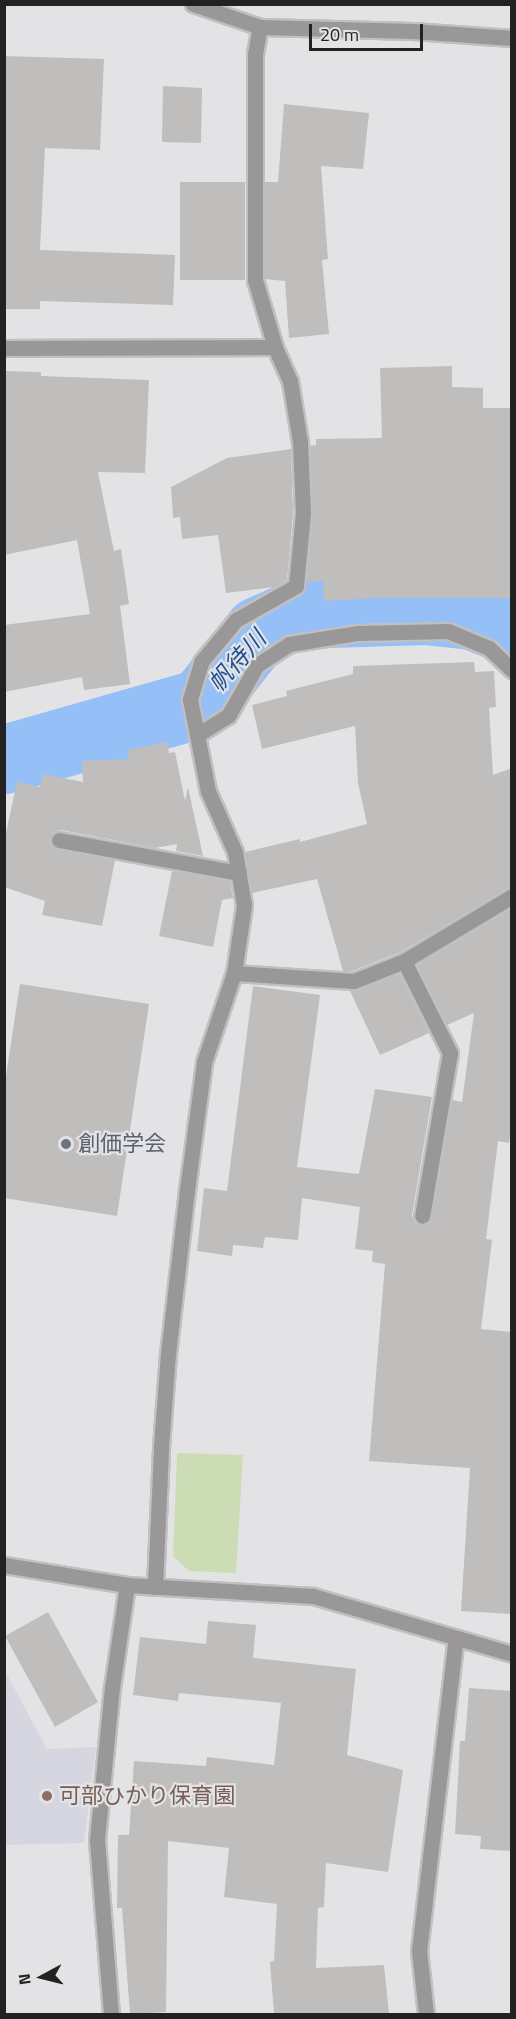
<!DOCTYPE html>
<meta charset="utf-8">
<style>
body{margin:0}
#map{position:relative;width:516px;height:2019px;overflow:hidden;background:#e3e3e6;font-family:"Titillium Web","Noto Sans JP",sans-serif}
div>[style]{position:absolute}
[style*='--x']{left:calc(var(--x)*1px);top:calc(var(--y)*1px);width:calc(var(--w)*1px);rotate:calc(var(--a)*1deg)}
.built>*{inset:0;background:#d6d6e1}
.green>*{inset:0;background:#ccddb5}
.river>*{height:69px;margin:-34.5px;padding:0 34.5px;transform-origin:34.5px;border-radius:34.5px;background:#95bff7}
.building>*{inset:0;background:#c0bebc}
.roads{filter:drop-shadow(2px 0 #c0c0c3) drop-shadow(-2px 0 #c0c0c3) drop-shadow(0 2px #c0c0c3) drop-shadow(0 -2px #c0c0c3)}
.minor>*{height:15px;margin:-7.5px;padding:0 7.5px;transform-origin:7.5px;border-radius:7.5px;background:#999797}
.tertiary>*{height:15px;margin:-7.5px;padding:0 7.5px;transform-origin:7.5px;border-radius:7.5px;background:#999797}
.dots>*{width:16px;height:16px;translate:-50% -50%;box-sizing:border-box;border:3px solid #e3e3e6;border-radius:50%}
span{translate:-50% -50%;white-space:nowrap;text-align:center;line-height:1.15;-webkit-text-stroke:4.5px #e3e3e6;paint-order:stroke}
.worship-label{font-size:22px;color:#5b616d}
.left{translate:0 -50%;text-align:left}
.education-label{font-size:22px;color:#785e54}
.water-label{font-size:24px;color:#1b4f91;font-style:italic}
.frame{position:absolute;inset:0;border:6px solid #222223;pointer-events:none}
.north{position:absolute;left:12px;top:1947px;width:60px;height:60px;-webkit-text-stroke:4px #e3e3e6;paint-order:stroke;rotate:263deg;font-size:16px;font-weight:700;line-height:24px;text-align:center;color:#222223}
.north::after{content:'';display:block;margin:auto;width:21px;height:27px;background:#222223;clip-path:polygon(50% 0,100% 100%,50% 72%,0 100%)}
.scale{position:absolute;left:309px;top:24px;width:114px;height:27px;box-sizing:border-box;border:3px solid #222223;border-top:0;padding-left:8px;font-size:18px;line-height:21px;white-space:nowrap;color:#222223;-webkit-text-stroke:4px #e3e3e6;paint-order:stroke}
</style>
<div id="map">
<div class="built">
<i style="clip-path:polygon(4px 1669px,47px 1749px,96px 1747px,84px 1843px,5px 1845px)"></i>
</div>
<div class="green">
<i style="clip-path:polygon(177px 1453px,243px 1455px,236px 1573px,189px 1571px,173px 1556px)"></i>
</div>
<div class="river">
<i style="--x:4;--y:759;--w:205;--a:-15.9"></i>
<i style="--x:201;--y:703;--w:92;--a:-51.6"></i>
<i style="--x:258;--y:631;--w:42;--a:-24.1"></i>
<i style="--x:296;--y:614;--w:129;--a:-1.8"></i>
<i style="--x:425;--y:610;--w:47;--a:6.1"></i>
<i style="--x:472;--y:615;--w:43;--a:21.8"></i>
</div>
<div class="building">
<i style="clip-path:polygon(4px 56px,104px 59px,100px 150px,45px 148px,40px 250px,175px 255px,173px 305px,40px 301px,40px 309px,4px 309px)"></i>
<i style="clip-path:polygon(163px 86px,202px 88px,201px 143px,162px 142px)"></i>
<i style="clip-path:polygon(284px 104px,369px 113px,363px 169px,321px 166px,328px 259px,322px 260px,329px 334px,289px 338px,285px 281px,265px 279px,265px 182px,278px 182px)"></i>
<i style="clip-path:polygon(180px 182px,245px 182px,245px 280px,180px 280px)"></i>
<i style="clip-path:polygon(452px 366px,452px 387px,483px 388px,483px 408px,512px 408px,512px 598px,375px 598px,324px 601px,323px 580px,306px 583px,313px 513px,310px 446px,316px 445px,316px 439px,382px 438px,380px 368px)"></i>
<i style="clip-path:polygon(4px 371px,41px 372px,41px 376px,149px 380px,145px 473px,98px 472px,114px 551px,121px 549px,129px 604px,120px 606px,130px 684px,84px 690px,82px 677px,4px 692px,4px 625px,90px 614px,77px 540px,4px 555px)"></i>
<i style="clip-path:polygon(291px 449px,293px 513px,287px 580px,275px 587px,226px 593px,218px 535px,182px 539px,180px 517px,173px 518px,171px 487px,227px 458px)"></i>
<i style="clip-path:polygon(474px 662px,475px 672px,494px 671px,496px 707px,489px 708px,493px 775px,512px 768px,512px 886px,400px 952px,352px 971px,343px 971px,317px 879px,252px 893px,245px 852px,300px 839px,300px 842px,367px 824px,358px 783px,355px 726px,262px 749px,252px 705px,287px 696px,286px 691px,353px 674px,353px 666px)"></i>
<i style="clip-path:polygon(167px 742px,169px 753px,175px 752px,185px 801px,188px 787px,203px 856px,176px 851px,177px 844px,155px 848px,61px 830px,52px 833px,50px 843px,57px 849px,115px 860px,102px 926px,42px 915px,45px 901px,4px 887px,4px 842px,17px 782px,40px 787px,43px 774px,83px 782px,82px 761px,129px 759px,127px 750px)"></i>
<i style="clip-path:polygon(172px 871px,230px 881px,233px 898px,222px 900px,213px 947px,159px 936px)"></i>
<i style="clip-path:polygon(512px 908px,512px 1126px,509px 1143px,498px 1141px,486px 1239px,492px 1240px,481px 1329px,512px 1332px,512px 1614px,461px 1611px,470px 1468px,369px 1461px,385px 1264px,372px 1262px,373px 1251px,355px 1249px,360px 1207px,302px 1198px,298px 1240px,265px 1237px,263px 1248px,233px 1245px,232px 1256px,197px 1251px,204px 1188px,227px 1191px,253px 986px,320px 995px,297px 1167px,359px 1174px,375px 1089px,432px 1097px,412px 1215px,415px 1223px,420px 1225px,429px 1223px,452px 1100px,462px 1102px,474px 1013px,447px 1025px,417px 965px)"></i>
<i style="clip-path:polygon(399px 973px,429px 1033px,380px 1055px,350px 991px)"></i>
<i style="clip-path:polygon(20px 984px,149px 1004px,117px 1216px,4px 1198px,4px 1089px)"></i>
<i style="clip-path:polygon(48px 1612px,98px 1702px,55px 1727px,5px 1636px)"></i>
<i style="clip-path:polygon(208px 1621px,256px 1625px,253px 1658px,356px 1669px,347px 1755px,403px 1770px,388px 1872px,326px 1863px,324px 1907px,318px 1908px,316px 1968px,384px 1965px,389px 2014px,274px 2014px,270px 1962px,274px 1961px,277px 1904px,224px 1897px,229px 1848px,168px 1841px,166px 2012px,130px 2014px,122px 1908px,117px 1908px,118px 1835px,129px 1835px,134px 1761px,206px 1766px,207px 1757px,274px 1765px,281px 1703px,179px 1693px,178px 1701px,133px 1695px,140px 1637px,206px 1644px)"></i>
<i style="clip-path:polygon(469px 1688px,512px 1691px,512px 1851px,480px 1849px,481px 1836px,455px 1834px,460px 1741px,465px 1741px)"></i>
</div>
<div class="roads">
<div class="minor">
<i style="--x:193;--y:4;--w:71;--a:18.9"></i>
<i style="--x:260;--y:27;--w:153;--a:1.5"></i>
<i style="--x:413;--y:31;--w:99;--a:4"></i>
<i style="--x:4;--y:348;--w:271;--a:-0.2"></i>
<i style="--x:197;--y:735;--w:36;--a:-32"></i>
<i style="--x:228;--y:716;--w:59;--a:-60.4"></i>
<i style="--x:257;--y:665;--w:38;--a:-33"></i>
<i style="--x:289;--y:644;--w:70;--a:-9.1"></i>
<i style="--x:358;--y:633;--w:90;--a:-1.3"></i>
<i style="--x:448;--y:631;--w:44;--a:22.5"></i>
<i style="--x:489;--y:648;--w:32;--a:44"></i>
<i style="--x:59;--y:840;--w:183;--a:10.4"></i>
<i style="--x:404;--y:961;--w:103;--a:63.4"></i>
<i style="--x:450;--y:1053;--w:165;--a:99.7"></i>
<i style="--x:234;--y:973;--w:120;--a:3.8"></i>
<i style="--x:354;--y:981;--w:54;--a:-21.8"></i>
<i style="--x:404;--y:961;--w:126;--a:-31"></i>
<i style="--x:155;--y:1587;--w:140;--a:-87.5"></i>
<i style="--x:161;--y:1447;--w:93;--a:-85.7"></i>
<i style="--x:168;--y:1354;--w:165;--a:-83.4"></i>
<i style="--x:187;--y:1190;--w:129;--a:-82.4"></i>
<i style="--x:204;--y:1062;--w:94;--a:-71.4"></i>
<i style="--x:234;--y:973;--w:69;--a:-81.6"></i>
<i style="--x:244;--y:905;--w:54;--a:-99.6"></i>
<i style="--x:235;--y:852;--w:67;--a:-113.9"></i>
<i style="--x:208;--y:791;--w:94;--a:-101.1"></i>
<i style="--x:190;--y:699;--w:39;--a:-73"></i>
<i style="--x:201;--y:662;--w:55;--a:-50.2"></i>
<i style="--x:236;--y:620;--w:69;--a:-29.5"></i>
<i style="--x:296;--y:586;--w:73;--a:-84.5"></i>
<i style="--x:303;--y:513;--w:71;--a:-92.4"></i>
<i style="--x:300;--y:442;--w:62;--a:-99.3"></i>
<i style="--x:290;--y:381;--w:37;--a:-114"></i>
<i style="--x:275;--y:347;--w:70;--a:-106.6"></i>
<i style="--x:255;--y:280;--w:226;--a:-90"></i>
<i style="--x:255;--y:54;--w:27;--a:-80"></i>
<i style="--x:111;--y:2014;--w:175;--a:-94.6"></i>
<i style="--x:97;--y:1840;--w:153;--a:-84.4"></i>
<i style="--x:112;--y:1688;--w:104;--a:-81.7"></i>
<i style="--x:426;--y:2014;--w:63;--a:-96.3"></i>
<i style="--x:419;--y:1951;--w:315;--a:-83.3"></i>
</div>
<div class="tertiary">
<i style="--x:4;--y:1565;--w:125;--a:9.2"></i>
<i style="--x:127;--y:1585;--w:186;--a:3.4"></i>
<i style="--x:313;--y:1596;--w:207;--a:16.2"></i>
</div>
</div>
<div class="dots">
<i style="left:66px;top:1144px;background:#6b7280"></i>
<i style="left:47px;top:1796px;background:#8d6e63"></i>
</div>
<div class="worship-label">
<span class="left" style="left:78px;top:1144px">創価学会</span>
</div>
<div class="education-label">
<span class="left" style="left:59px;top:1796px">可部ひかり保育園</span>
</div>
<div class="water-label">
<span style="left:237px;top:661px;rotate:-48deg">帆待川</span>
</div>
<div class="frame"></div>
<div class="north">N</div>
<div class="scale">20 m</div>
</div>
